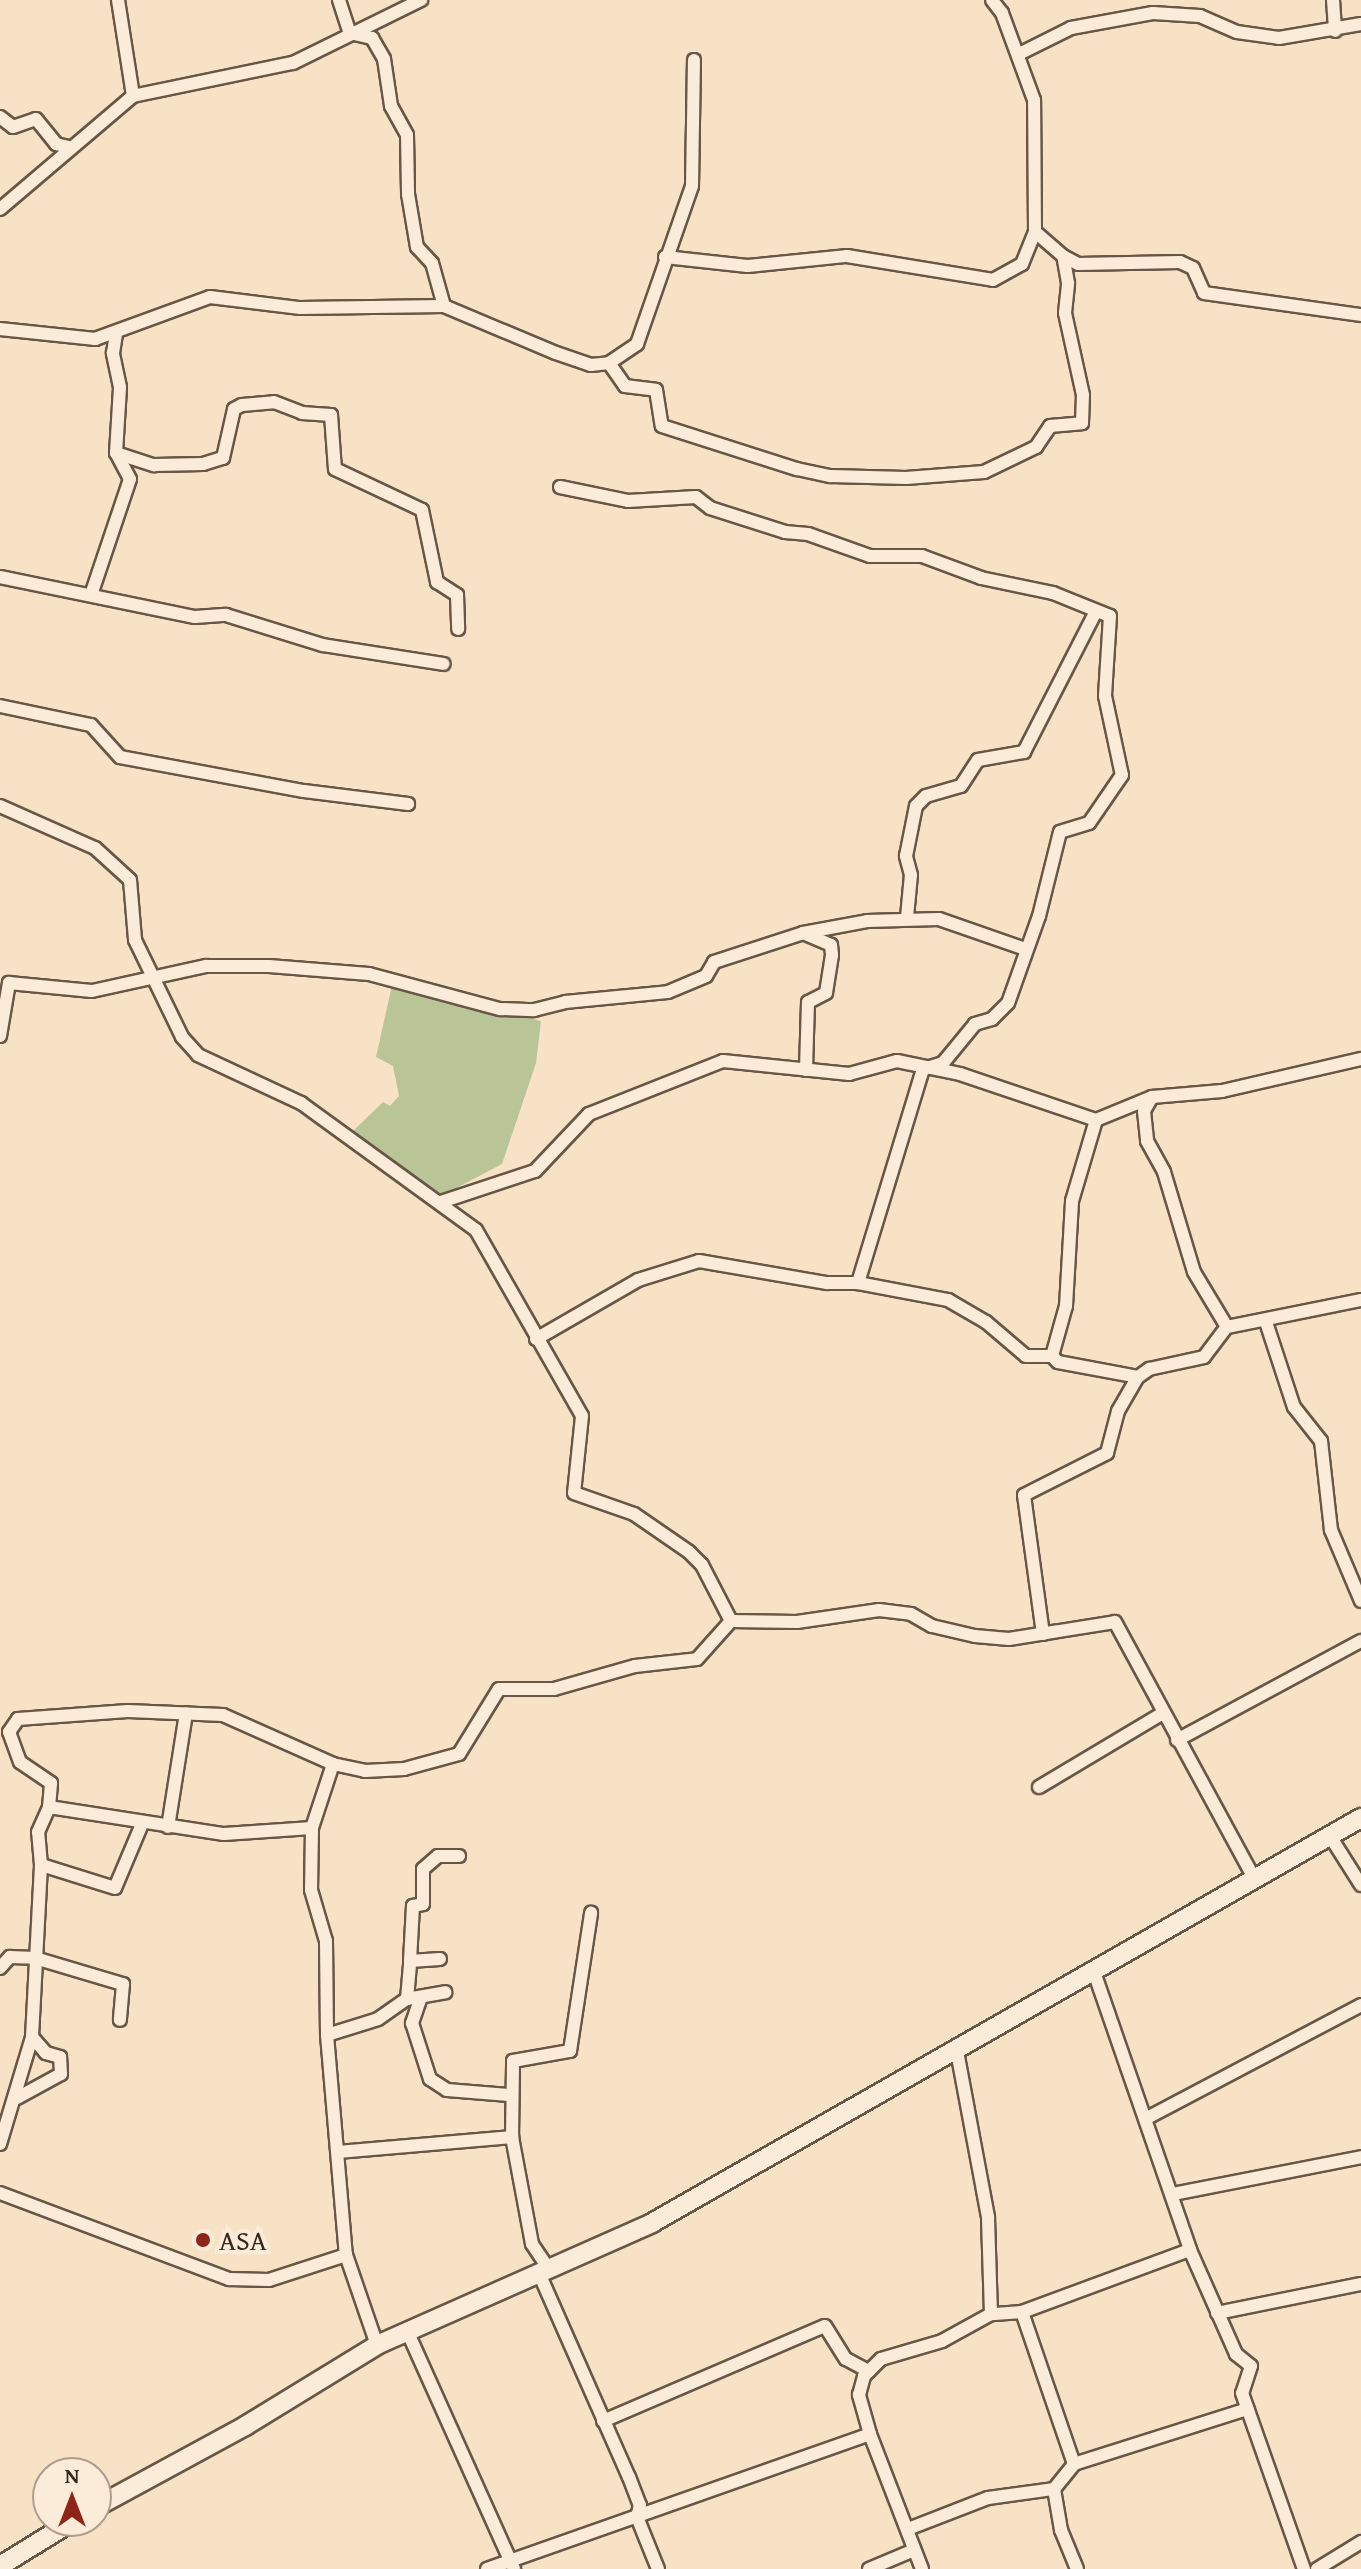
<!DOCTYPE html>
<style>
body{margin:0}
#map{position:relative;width:1361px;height:2569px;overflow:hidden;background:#f8e2c5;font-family:"Gentium Book Plus",serif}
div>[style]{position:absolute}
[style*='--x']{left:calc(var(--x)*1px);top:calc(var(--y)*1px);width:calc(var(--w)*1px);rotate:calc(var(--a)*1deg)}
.green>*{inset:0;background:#b9c497}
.roads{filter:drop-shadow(2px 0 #685646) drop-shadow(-2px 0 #685646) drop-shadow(0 2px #685646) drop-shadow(0 -2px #685646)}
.street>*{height:12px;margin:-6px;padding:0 6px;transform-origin:6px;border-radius:6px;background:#faecd9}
.secondary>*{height:18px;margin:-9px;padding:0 9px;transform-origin:9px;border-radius:9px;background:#faecd9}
.dots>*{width:22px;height:22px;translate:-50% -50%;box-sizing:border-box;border:4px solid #faecd9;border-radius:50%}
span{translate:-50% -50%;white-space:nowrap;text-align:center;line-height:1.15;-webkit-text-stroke:8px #faecd9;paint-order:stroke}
.poi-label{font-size:28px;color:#38271c}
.left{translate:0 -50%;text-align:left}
.north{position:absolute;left:32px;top:2457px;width:80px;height:80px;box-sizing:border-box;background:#faecd9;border:2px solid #ac9d8d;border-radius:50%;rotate:0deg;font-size:22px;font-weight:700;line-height:32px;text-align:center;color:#38271c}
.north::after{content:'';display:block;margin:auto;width:28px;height:36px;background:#8f2418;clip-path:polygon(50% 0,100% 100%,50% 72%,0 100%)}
</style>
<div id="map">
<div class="green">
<i style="clip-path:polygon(393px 981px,541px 1021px,536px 1063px,502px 1164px,443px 1195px,350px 1134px,383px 1102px,390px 1106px,399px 1096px,393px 1066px,376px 1057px)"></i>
</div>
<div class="roads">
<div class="street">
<i style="--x:118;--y:0;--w:97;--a:81.1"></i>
<i style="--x:339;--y:0;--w:35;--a:72"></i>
<i style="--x:350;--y:33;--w:23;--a:13"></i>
<i style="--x:372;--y:38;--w:24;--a:60"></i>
<i style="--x:384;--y:59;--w:48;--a:81.5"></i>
<i style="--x:391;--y:106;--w:33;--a:61"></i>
<i style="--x:407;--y:135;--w:59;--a:89"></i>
<i style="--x:408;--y:194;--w:54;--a:80.4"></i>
<i style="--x:417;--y:247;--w:22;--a:47"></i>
<i style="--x:432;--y:263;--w:45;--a:74.4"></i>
<i style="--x:1333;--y:0;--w:31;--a:86"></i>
<i style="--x:1019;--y:54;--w:58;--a:-26.6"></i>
<i style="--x:1071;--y:28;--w:83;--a:-10.4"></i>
<i style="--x:1153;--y:13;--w:47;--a:3.7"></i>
<i style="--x:1200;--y:16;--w:40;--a:23.4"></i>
<i style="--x:1237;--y:32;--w:42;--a:8.1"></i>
<i style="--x:1279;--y:38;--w:83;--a:-9.7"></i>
<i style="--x:0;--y:117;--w:16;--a:38"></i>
<i style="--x:13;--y:127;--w:24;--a:-19"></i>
<i style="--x:36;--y:119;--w:32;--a:51"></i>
<i style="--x:56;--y:144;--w:12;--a:14"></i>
<i style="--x:0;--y:209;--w:175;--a:-40.4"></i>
<i style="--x:133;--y:96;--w:163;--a:-11.7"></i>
<i style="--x:293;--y:63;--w:143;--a:-26.2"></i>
<i style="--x:1063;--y:256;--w:17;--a:28"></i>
<i style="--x:1078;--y:264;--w:102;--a:-1.1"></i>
<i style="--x:1180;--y:262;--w:14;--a:25"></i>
<i style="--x:1193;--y:268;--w:27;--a:66"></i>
<i style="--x:1204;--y:293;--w:159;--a:8"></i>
<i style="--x:665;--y:257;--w:83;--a:6.2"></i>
<i style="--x:748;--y:266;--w:100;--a:-5.8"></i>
<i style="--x:847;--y:256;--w:148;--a:9.3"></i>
<i style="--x:993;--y:280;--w:33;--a:-29"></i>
<i style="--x:1022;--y:264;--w:35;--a:-68"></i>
<i style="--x:1035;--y:232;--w:132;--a:-90.4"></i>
<i style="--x:1034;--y:100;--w:93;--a:-110.2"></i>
<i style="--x:1002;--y:13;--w:16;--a:-128"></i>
<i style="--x:0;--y:329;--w:96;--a:6"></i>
<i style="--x:95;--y:339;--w:122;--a:-20.1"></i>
<i style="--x:210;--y:297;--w:91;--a:7"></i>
<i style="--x:300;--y:308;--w:144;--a:-0.8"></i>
<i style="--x:444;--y:306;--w:121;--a:22.8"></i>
<i style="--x:556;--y:353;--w:37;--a:19"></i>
<i style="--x:591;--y:365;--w:18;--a:-6"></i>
<i style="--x:609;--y:363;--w:28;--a:55"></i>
<i style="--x:625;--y:386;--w:31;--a:7"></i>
<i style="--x:656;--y:390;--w:36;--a:81"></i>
<i style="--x:662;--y:426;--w:142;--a:17.7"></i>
<i style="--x:797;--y:469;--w:35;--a:12"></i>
<i style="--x:831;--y:476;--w:75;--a:1.5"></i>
<i style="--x:906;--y:478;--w:78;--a:-4.4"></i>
<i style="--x:984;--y:472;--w:58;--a:-25.7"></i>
<i style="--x:1036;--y:447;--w:25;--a:-56"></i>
<i style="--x:1050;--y:426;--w:32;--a:-5"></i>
<i style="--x:1082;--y:423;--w:28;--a:-88"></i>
<i style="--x:1083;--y:395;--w:84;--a:-102.4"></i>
<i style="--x:1065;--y:313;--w:30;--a:-84"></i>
<i style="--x:1068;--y:283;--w:27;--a:-100"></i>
<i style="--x:1063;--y:256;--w:37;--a:-139"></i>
<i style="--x:609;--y:363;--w:34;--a:-34"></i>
<i style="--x:637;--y:344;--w:167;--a:-70.8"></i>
<i style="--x:692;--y:186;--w:126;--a:-89.1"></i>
<i style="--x:116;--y:453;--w:40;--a:18"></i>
<i style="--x:154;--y:465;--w:49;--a:-1.2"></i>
<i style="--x:203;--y:464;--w:21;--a:-17"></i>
<i style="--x:223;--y:458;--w:50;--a:-77.3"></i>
<i style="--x:234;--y:409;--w:9;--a:-27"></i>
<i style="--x:242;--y:405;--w:32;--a:-5"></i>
<i style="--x:274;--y:402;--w:30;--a:21"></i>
<i style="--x:302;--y:413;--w:29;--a:4"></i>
<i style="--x:331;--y:415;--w:54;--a:85.8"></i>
<i style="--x:335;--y:469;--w:96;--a:25.2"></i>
<i style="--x:422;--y:510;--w:74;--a:78.2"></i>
<i style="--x:437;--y:582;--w:24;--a:33"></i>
<i style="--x:457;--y:595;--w:34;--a:88"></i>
<i style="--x:560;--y:487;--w:69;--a:11.6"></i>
<i style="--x:628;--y:501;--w:68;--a:-3.4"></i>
<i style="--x:696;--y:497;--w:18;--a:38"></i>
<i style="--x:710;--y:508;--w:79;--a:17.7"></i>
<i style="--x:785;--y:532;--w:23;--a:5"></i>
<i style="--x:808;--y:534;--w:66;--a:19.5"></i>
<i style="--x:870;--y:556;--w:52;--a:0"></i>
<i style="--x:922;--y:556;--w:63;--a:20.4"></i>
<i style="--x:981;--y:578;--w:74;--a:11.8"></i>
<i style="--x:1053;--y:593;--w:61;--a:22"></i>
<i style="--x:1110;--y:616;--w:80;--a:93.6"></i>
<i style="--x:1105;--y:696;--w:81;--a:77.9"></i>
<i style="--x:1122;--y:775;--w:58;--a:124.5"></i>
<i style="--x:1089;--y:823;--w:30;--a:163"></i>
<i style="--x:1060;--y:832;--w:87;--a:104"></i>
<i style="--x:1039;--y:916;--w:92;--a:109.6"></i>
<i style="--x:1008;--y:1003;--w:23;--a:135"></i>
<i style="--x:992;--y:1019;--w:18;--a:164"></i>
<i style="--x:975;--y:1024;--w:50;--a:129.4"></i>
<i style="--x:943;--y:1063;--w:21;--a:163"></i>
<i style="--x:923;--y:1069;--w:224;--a:106.9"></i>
<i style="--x:858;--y:1283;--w:92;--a:10.7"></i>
<i style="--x:948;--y:1300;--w:44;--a:30.1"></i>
<i style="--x:986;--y:1322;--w:52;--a:40.4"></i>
<i style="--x:1026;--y:1356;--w:26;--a:0"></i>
<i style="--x:1052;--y:1356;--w:8;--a:45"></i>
<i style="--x:1058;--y:1362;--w:81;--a:10.6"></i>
<i style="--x:0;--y:577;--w:199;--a:11.6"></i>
<i style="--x:195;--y:617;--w:31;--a:-4"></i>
<i style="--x:226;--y:615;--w:102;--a:17.2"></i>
<i style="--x:323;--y:645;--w:122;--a:8.9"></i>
<i style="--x:91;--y:595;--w:122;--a:-71.4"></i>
<i style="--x:130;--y:479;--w:30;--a:-118"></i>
<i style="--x:116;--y:453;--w:66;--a:-86.5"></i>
<i style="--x:120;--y:387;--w:35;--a:-102"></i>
<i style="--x:113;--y:353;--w:19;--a:-81"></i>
<i style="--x:0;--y:706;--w:93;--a:11.8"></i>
<i style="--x:91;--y:725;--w:43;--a:47.8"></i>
<i style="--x:120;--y:757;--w:187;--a:10.5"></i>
<i style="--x:304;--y:791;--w:105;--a:7.1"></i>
<i style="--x:0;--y:806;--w:104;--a:23.9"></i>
<i style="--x:95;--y:848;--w:47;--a:42.4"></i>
<i style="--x:130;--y:880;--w:60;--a:85.2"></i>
<i style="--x:135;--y:940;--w:108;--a:64.1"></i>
<i style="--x:182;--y:1037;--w:24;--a:48"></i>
<i style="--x:198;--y:1055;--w:114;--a:25"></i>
<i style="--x:301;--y:1103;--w:216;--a:36"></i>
<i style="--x:476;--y:1230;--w:214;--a:60.3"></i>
<i style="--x:582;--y:1416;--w:77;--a:95.9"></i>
<i style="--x:574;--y:1493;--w:64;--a:19.3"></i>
<i style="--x:634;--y:1514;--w:67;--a:34.6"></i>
<i style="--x:689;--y:1552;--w:18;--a:45"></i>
<i style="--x:702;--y:1565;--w:63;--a:62.6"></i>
<i style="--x:907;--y:917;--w:42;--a:-84.6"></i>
<i style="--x:911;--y:875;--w:20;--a:-105"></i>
<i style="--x:906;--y:856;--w:51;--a:-78.7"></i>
<i style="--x:916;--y:806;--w:14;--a:-45"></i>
<i style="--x:926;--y:796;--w:36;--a:-16"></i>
<i style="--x:961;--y:786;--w:31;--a:-57"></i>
<i style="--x:978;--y:760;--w:47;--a:-9.9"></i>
<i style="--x:1024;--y:752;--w:158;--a:-62.9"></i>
<i style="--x:803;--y:933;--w:65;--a:-10.6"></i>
<i style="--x:867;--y:921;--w:72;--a:-1.6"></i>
<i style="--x:939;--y:919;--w:91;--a:19.2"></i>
<i style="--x:0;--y:1036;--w:54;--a:-80.4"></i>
<i style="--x:9;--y:983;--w:83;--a:5.5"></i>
<i style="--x:92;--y:991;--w:117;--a:-12.4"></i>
<i style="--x:206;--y:966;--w:63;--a:0"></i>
<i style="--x:269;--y:966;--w:100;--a:4.6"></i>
<i style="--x:369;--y:974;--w:136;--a:15"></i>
<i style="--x:500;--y:1009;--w:34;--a:2"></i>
<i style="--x:534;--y:1010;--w:32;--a:-14"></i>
<i style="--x:565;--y:1002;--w:103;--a:-5.5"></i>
<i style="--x:668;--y:992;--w:41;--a:-22.8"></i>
<i style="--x:706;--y:976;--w:16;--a:-60"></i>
<i style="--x:714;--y:962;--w:94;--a:-18"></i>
<i style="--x:803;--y:933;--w:30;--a:23"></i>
<i style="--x:831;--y:945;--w:10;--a:84"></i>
<i style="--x:832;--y:955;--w:38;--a:99"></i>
<i style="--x:826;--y:993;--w:20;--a:153"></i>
<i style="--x:808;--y:1002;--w:68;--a:91.7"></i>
<i style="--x:1152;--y:1097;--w:16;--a:120"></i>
<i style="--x:1144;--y:1111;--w:30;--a:84"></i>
<i style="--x:1147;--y:1141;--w:35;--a:61"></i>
<i style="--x:1164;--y:1172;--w:104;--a:73.3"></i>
<i style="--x:1194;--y:1272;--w:64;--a:59"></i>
<i style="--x:441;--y:1202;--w:99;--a:-18.3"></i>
<i style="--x:535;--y:1171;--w:79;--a:-46.5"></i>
<i style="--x:589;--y:1114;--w:144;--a:-21.6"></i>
<i style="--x:723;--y:1061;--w:127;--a:5.9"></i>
<i style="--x:849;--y:1074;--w:50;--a:-15.2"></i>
<i style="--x:897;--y:1061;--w:64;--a:11.7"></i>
<i style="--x:960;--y:1074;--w:144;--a:18.7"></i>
<i style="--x:1096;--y:1120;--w:61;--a:-22.3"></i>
<i style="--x:1152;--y:1097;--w:70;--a:-4.9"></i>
<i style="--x:1222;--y:1091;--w:143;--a:-13"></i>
<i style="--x:1266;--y:1322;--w:89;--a:71.8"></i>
<i style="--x:1294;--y:1407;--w:43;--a:51.5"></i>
<i style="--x:1321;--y:1441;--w:90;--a:83.6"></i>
<i style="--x:1331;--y:1530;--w:77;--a:67.1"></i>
<i style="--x:536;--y:1339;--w:118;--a:-30"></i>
<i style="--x:638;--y:1280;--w:64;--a:-17.3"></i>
<i style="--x:699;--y:1261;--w:130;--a:9.8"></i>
<i style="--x:827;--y:1283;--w:31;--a:0"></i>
<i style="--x:1052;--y:1356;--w:52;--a:-74.4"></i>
<i style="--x:1066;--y:1306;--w:105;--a:-86.7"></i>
<i style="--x:1072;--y:1201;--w:84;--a:-73.5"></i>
<i style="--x:1043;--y:1634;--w:140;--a:-97.8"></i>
<i style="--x:1024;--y:1495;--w:93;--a:-26.8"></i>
<i style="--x:1107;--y:1453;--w:43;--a:-75.3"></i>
<i style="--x:1118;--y:1411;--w:39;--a:-60"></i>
<i style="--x:1138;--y:1377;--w:14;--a:-36"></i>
<i style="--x:1149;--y:1369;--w:56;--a:-12.3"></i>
<i style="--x:1204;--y:1357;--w:38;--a:-53"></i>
<i style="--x:1227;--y:1327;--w:137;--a:-11.4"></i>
<i style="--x:1177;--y:1740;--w:209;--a:-28.3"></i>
<i style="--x:333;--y:1764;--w:67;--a:108.2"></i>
<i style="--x:312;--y:1828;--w:62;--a:90.9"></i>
<i style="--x:311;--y:1890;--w:53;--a:73.6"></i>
<i style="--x:326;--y:1941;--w:94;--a:89.4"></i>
<i style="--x:327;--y:2035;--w:221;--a:85.1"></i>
<i style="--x:346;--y:2255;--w:95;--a:71"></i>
<i style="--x:1039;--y:1787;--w:144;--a:-30.8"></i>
<i style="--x:49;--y:1807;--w:177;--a:8.8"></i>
<i style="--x:224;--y:1834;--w:88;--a:-3.9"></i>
<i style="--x:142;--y:1824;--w:69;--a:112.9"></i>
<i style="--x:115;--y:1888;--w:77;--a:-162.7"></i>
<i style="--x:41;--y:1865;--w:33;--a:-95"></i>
<i style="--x:38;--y:1832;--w:27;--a:-66"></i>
<i style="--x:49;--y:1807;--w:24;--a:-85"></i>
<i style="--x:51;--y:1783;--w:37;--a:-146"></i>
<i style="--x:20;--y:1762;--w:32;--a:-110"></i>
<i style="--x:9;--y:1732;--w:16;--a:-55"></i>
<i style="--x:18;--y:1719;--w:110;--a:-4.2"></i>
<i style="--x:128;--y:1711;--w:95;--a:2.4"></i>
<i style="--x:223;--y:1715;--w:120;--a:24"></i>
<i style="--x:333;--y:1764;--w:33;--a:12"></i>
<i style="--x:365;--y:1771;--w:39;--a:-3"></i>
<i style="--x:404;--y:1769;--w:57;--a:-15.3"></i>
<i style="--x:459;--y:1754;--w:76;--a:-58.4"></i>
<i style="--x:499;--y:1689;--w:55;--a:0"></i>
<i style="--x:554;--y:1689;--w:84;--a:-15.9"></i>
<i style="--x:635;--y:1666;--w:62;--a:-6.4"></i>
<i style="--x:697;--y:1659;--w:51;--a:-48.2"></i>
<i style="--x:731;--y:1621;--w:66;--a:0.9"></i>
<i style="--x:797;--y:1622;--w:83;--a:-8.3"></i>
<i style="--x:879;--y:1610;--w:32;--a:7"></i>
<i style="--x:911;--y:1614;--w:24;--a:30"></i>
<i style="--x:932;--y:1626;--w:44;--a:13.1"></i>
<i style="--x:975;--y:1636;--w:34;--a:5"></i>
<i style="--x:1009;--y:1639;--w:107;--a:-9.1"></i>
<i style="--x:1115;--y:1622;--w:294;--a:61.5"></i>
<i style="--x:168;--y:1827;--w:115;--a:-81"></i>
<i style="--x:1330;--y:1836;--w:58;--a:57.7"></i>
<i style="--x:410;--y:1961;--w:55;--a:-86.9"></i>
<i style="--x:413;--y:1906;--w:10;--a:-11"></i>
<i style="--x:423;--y:1904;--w:35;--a:-90"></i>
<i style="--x:423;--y:1869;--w:20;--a:-41"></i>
<i style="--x:438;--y:1856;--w:21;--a:0"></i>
<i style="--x:0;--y:1968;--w:15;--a:-48"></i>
<i style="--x:10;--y:1957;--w:25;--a:2"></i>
<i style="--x:35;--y:1958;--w:92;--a:16.5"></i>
<i style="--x:123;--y:1984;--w:36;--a:95"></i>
<i style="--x:1094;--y:1972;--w:294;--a:70.9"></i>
<i style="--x:1190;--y:2250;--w:114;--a:66.1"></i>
<i style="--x:1236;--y:2354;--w:19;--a:39"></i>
<i style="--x:1251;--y:2366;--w:28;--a:108"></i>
<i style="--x:1242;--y:2393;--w:187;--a:70.6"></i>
<i style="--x:421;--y:1997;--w:28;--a:109"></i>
<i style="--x:412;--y:2023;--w:59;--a:72.2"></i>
<i style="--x:430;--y:2079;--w:20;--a:33"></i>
<i style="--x:447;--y:2090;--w:62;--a:4.6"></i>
<i style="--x:407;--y:1999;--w:38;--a:-85"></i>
<i style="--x:410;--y:1961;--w:30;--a:-4"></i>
<i style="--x:327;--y:2035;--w:53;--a:-17.4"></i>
<i style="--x:378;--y:2019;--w:35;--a:-35"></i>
<i style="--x:407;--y:1999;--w:39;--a:-10"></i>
<i style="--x:17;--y:2098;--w:50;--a:-28.6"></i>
<i style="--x:61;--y:2074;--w:17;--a:-93"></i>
<i style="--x:60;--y:2057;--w:15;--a:-164"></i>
<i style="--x:46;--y:2053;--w:21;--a:-131"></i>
<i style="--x:1147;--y:2118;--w:242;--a:-27.8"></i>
<i style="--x:512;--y:2137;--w:109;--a:79.4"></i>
<i style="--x:532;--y:2244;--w:29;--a:56"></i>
<i style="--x:0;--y:2144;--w:112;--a:-73.3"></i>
<i style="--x:32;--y:2037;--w:172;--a:-87"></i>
<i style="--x:338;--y:2152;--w:175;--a:-4.9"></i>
<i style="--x:512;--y:2137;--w:76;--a:-89.2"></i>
<i style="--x:513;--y:2061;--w:58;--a:-10"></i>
<i style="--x:570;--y:2051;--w:140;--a:-81.3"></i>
<i style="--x:0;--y:2193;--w:245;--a:20.6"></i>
<i style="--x:229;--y:2279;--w:40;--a:1.4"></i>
<i style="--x:269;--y:2280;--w:81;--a:-18"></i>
<i style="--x:1173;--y:2194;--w:192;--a:-11.1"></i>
<i style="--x:538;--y:2271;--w:225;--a:66.2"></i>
<i style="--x:629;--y:2477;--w:30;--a:69"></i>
<i style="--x:640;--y:2505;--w:12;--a:104"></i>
<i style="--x:637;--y:2517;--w:56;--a:68"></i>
<i style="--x:1022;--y:2312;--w:179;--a:-20.3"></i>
<i style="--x:1217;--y:2313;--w:147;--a:-11.4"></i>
<i style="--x:408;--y:2333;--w:259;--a:65.8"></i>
<i style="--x:603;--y:2421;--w:241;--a:-23.2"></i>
<i style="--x:825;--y:2326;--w:39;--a:58"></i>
<i style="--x:846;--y:2359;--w:26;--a:28"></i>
<i style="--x:1074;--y:2464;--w:182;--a:-17.6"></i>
<i style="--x:1054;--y:2489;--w:42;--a:80.3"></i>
<i style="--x:1061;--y:2530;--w:42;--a:67.7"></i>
<i style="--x:908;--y:2529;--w:86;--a:-21.2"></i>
<i style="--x:988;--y:2498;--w:67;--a:-7.8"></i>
<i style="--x:1054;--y:2489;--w:32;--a:-51"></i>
<i style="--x:1074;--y:2464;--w:161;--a:-108.9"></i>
<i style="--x:1022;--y:2312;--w:31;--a:176"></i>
<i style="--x:991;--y:2314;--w:97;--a:-91.8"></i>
<i style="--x:988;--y:2217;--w:168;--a:-100.6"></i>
<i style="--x:487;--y:2569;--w:406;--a:-19.4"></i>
<i style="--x:869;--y:2569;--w:49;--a:-22.9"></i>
<i style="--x:922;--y:2569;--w:145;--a:-111.1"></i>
<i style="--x:870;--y:2434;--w:41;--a:-105.8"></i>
<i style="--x:859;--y:2395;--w:20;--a:-75"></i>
<i style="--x:864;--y:2376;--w:24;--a:-45"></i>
<i style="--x:881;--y:2359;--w:64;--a:-16.4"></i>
<i style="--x:942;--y:2341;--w:56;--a:-28.9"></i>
<i style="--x:1317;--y:2569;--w:52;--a:-31.5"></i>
</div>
<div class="secondary">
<i style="--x:96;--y:2507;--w:170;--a:-28.5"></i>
<i style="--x:245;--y:2426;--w:155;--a:-31.5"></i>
<i style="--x:377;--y:2345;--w:301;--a:-23.9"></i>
<i style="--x:652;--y:2223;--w:817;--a:-29.74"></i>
<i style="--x:0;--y:2566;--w:86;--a:-31.7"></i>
</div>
</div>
<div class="dots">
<i style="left:203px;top:2240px;background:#8f2418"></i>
</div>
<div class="poi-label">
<span class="left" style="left:219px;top:2240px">ASA</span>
</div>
<div class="north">N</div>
</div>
